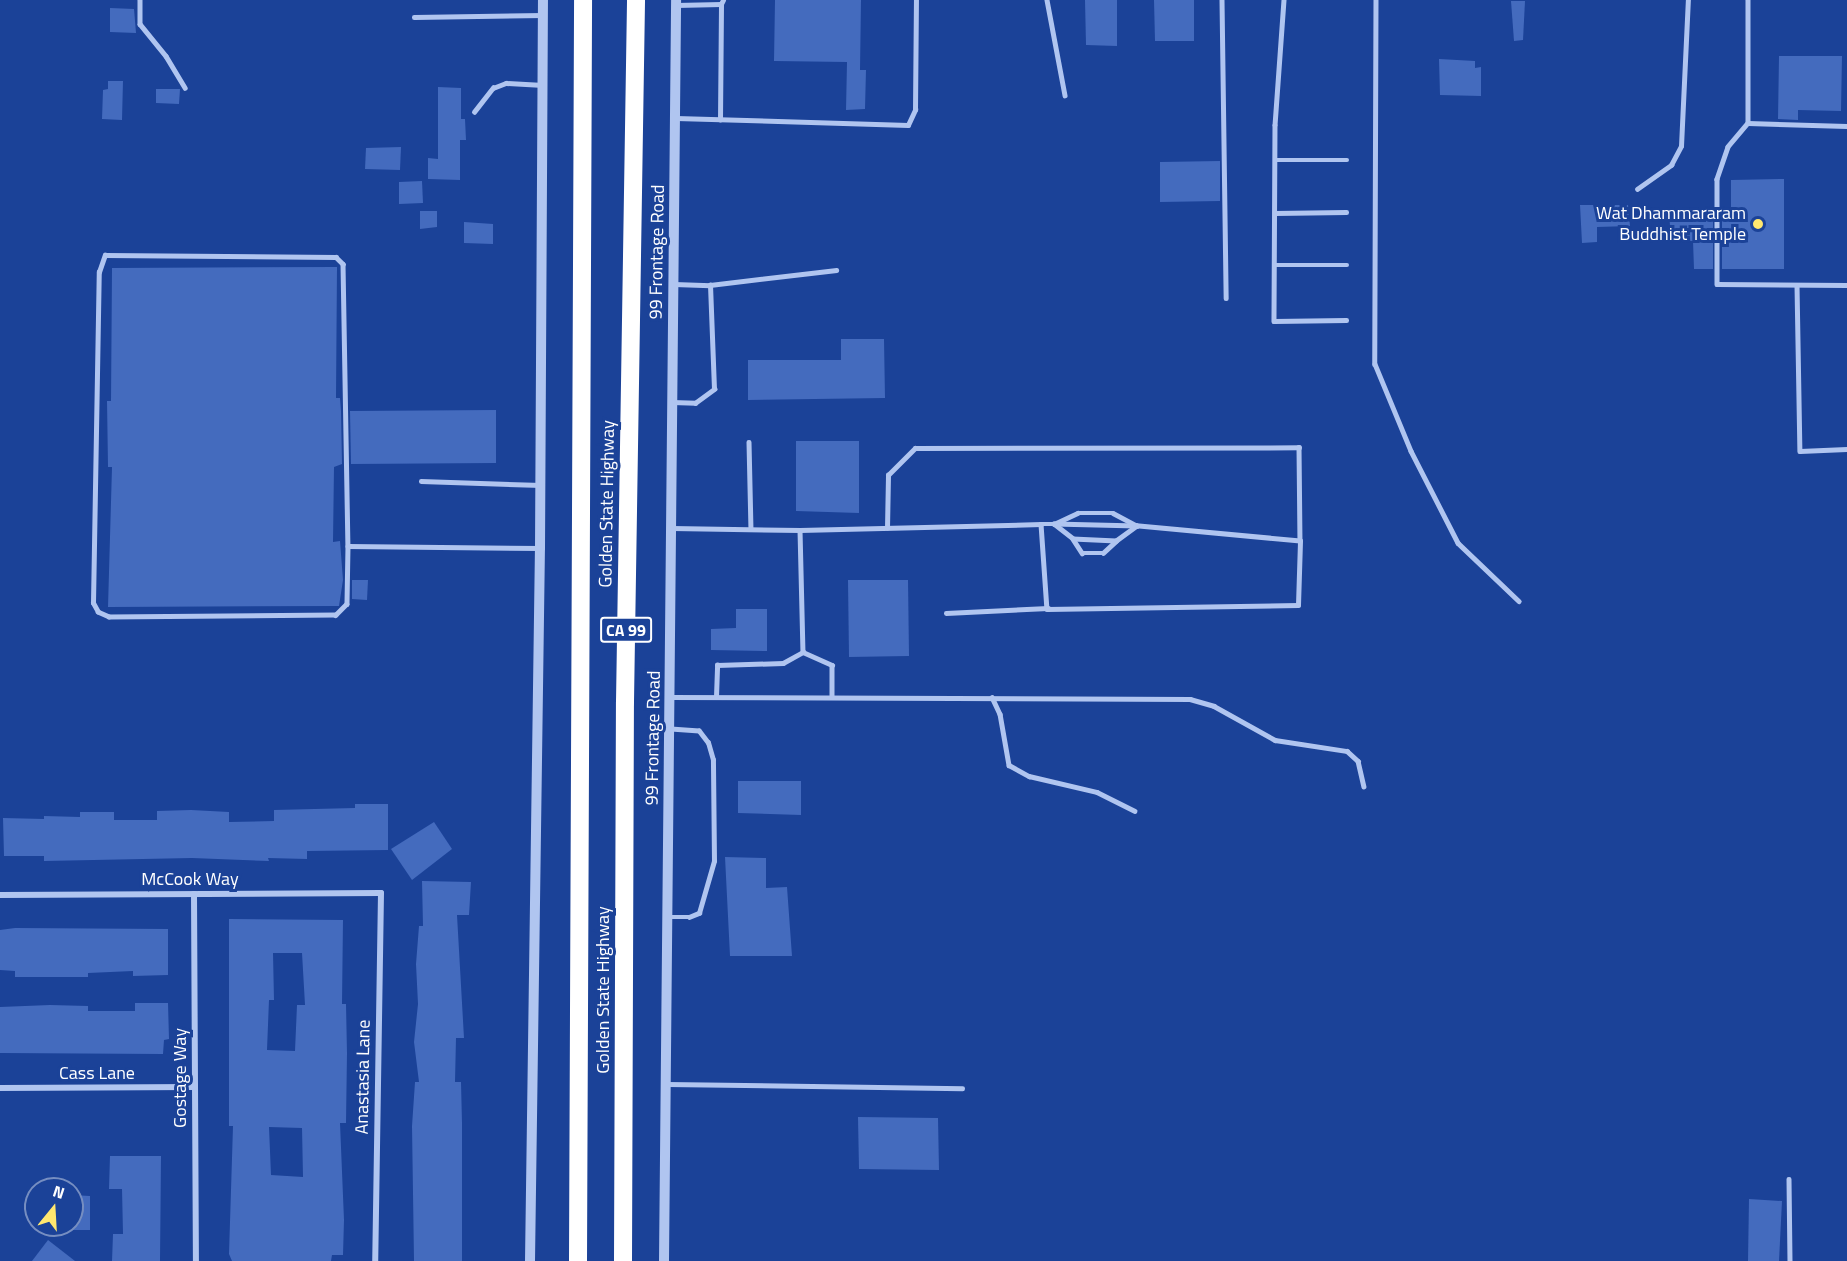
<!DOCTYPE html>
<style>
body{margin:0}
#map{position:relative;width:1847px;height:1261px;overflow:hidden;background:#1b4298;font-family:"Titillium Web",sans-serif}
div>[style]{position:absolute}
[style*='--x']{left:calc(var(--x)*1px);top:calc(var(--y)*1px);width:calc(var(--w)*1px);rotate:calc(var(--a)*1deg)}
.building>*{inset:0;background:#446bbe}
.service>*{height:4.5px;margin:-2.25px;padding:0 2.25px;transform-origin:2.25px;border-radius:2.25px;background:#b0c5f0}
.minor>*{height:6px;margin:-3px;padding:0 3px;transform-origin:3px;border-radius:3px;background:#b0c5f0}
.tertiary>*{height:10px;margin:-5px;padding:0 5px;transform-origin:5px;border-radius:5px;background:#b0c5f0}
.motorway>*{height:18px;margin:-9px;padding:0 9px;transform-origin:9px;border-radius:9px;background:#fff}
.dots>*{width:16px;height:16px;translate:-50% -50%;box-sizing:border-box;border:3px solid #1b4298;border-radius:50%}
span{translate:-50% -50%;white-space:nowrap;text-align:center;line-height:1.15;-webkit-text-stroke:6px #1b4298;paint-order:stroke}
.shield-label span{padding:2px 4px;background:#1b4298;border:2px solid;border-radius:4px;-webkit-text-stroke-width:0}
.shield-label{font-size:16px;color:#fff;font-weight:700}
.poi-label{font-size:18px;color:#fff}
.right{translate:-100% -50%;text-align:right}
.street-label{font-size:18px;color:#fff}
.north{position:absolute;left:24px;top:1177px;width:60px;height:60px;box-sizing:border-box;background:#1b4298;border:2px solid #768ec1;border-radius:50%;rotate:18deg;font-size:16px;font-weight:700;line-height:24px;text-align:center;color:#fff}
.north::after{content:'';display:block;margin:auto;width:21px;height:27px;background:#ffe76f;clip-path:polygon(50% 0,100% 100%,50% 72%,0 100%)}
</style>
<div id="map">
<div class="building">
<i style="clip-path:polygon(775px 0,861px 0,860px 70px,866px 70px,865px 109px,846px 110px,847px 62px,774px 61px)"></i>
<i style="clip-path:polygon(1085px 0,1117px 0,1117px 46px,1086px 45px)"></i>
<i style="clip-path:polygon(1154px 0,1194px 0,1194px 41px,1155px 41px)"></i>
<i style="clip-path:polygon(1511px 1px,1525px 1px,1523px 40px,1514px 41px)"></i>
<i style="clip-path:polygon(110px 8px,134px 9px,136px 33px,110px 32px)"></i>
<i style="clip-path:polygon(1779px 56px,1842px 56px,1841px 111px,1798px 110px,1798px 120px,1778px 119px)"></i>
<i style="clip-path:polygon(1439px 59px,1475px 61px,1475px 68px,1481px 67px,1481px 96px,1440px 95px)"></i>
<i style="clip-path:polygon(108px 81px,123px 81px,122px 120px,102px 119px,103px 90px,108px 89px)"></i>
<i style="clip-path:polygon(438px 87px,461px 88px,461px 119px,465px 119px,466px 140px,460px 140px,460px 180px,428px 179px,428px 158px,438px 159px)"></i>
<i style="clip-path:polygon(156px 89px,180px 89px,179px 104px,156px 103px)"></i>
<i style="clip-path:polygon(401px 147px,400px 170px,365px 169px,366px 148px)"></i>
<i style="clip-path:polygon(1220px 161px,1220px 201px,1160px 202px,1160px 162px)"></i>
<i style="clip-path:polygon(1784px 179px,1784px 269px,1722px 269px,1722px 220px,1731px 221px,1731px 180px)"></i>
<i style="clip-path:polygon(422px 181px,423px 203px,399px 204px,399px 182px)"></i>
<i style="clip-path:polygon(1580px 205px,1628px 205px,1630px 226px,1597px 227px,1597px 242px,1582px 243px)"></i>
<i style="clip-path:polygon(420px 211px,437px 211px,437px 227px,420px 229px)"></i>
<i style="clip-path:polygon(1687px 211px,1687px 219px,1713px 220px,1713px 269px,1694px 269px,1693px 241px,1671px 240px,1669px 212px)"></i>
<i style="clip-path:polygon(464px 222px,493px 224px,493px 244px,464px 243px)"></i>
<i style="clip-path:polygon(337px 267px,336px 398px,340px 398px,341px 411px,342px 464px,334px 467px,333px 542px,340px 541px,343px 580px,339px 606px,108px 607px,112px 467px,108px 467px,107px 401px,111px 401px,112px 268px)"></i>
<i style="clip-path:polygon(841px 339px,884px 339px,885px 398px,748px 400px,748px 360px,841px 360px)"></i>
<i style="clip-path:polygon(496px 410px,496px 463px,351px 464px,350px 411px)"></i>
<i style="clip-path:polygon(796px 441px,859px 441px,859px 513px,796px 511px)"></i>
<i style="clip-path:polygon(352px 580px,368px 580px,367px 600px,352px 599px)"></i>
<i style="clip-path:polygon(848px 580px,908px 580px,909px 656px,849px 657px)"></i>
<i style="clip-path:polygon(736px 609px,767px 609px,767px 651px,711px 650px,711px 629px,736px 628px)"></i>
<i style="clip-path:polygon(738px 781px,801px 781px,801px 815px,738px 813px)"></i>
<i style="clip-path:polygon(355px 804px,388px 804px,388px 850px,307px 851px,307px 859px,268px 858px,269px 861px,192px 858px,44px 861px,44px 856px,4px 856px,3px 818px,44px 819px,44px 816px,80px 817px,80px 812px,114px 812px,114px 820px,157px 820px,157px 811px,191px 810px,229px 812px,229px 822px,274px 821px,274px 810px,355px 808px)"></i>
<i style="clip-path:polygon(434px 822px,452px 849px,412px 880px,391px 849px)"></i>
<i style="clip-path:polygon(725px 857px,766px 858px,766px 888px,787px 887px,792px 956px,730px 956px)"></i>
<i style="clip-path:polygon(422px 881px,471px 882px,469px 915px,457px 915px,464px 1038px,456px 1038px,455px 1082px,461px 1082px,462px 1123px,462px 1261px,414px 1261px,412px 1126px,415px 1082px,419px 1082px,414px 1042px,418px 1004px,416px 964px,419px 926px,423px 926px)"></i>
<i style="clip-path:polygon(evenodd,229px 919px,343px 920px,342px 1004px,346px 1004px,347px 1053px,346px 1123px,340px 1123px,344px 1220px,343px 1255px,332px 1255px,331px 1261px,232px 1261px,229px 1254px,233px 1126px,229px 1126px,229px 919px,273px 953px,302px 953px,305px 1005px,297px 1005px,295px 1051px,267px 1050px,269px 1000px,274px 1000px,273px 953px,229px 919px,269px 1127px,302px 1128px,303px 1177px,271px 1175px,269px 1127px)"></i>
<i style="clip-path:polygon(15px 928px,168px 929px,168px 975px,133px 976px,133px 971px,88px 973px,88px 977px,15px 977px,15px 971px,0 970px,0 930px)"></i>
<i style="clip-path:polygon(135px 1003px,168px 1003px,169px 1039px,164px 1040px,163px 1054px,0 1053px,0 1007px,50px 1005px,88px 1006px,88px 1011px,135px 1011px)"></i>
<i style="clip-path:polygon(858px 1117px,938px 1118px,939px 1170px,859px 1169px)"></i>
<i style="clip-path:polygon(110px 1156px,161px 1156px,160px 1261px,112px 1261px,113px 1234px,123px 1234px,122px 1189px,109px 1189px)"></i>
<i style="clip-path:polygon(72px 1195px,90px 1196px,90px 1230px,72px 1230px)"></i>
<i style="clip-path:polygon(1749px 1199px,1782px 1201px,1779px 1261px,1748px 1261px)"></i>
<i style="clip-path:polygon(48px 1240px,75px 1261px,32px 1261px)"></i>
</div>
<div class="service">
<i style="--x:140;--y:0;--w:24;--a:90"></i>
<i style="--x:140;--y:24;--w:41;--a:50.9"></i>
<i style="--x:166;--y:56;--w:37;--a:59"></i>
<i style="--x:1047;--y:0;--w:97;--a:79.3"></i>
<i style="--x:1222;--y:0;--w:298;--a:89.2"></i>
<i style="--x:1284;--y:0;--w:125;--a:94.1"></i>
<i style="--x:1275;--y:125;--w:196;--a:90.3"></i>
<i style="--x:1274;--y:321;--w:72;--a:-0.8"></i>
<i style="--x:1376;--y:0;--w:364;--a:90.2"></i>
<i style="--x:1375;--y:364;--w:94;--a:67.5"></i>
<i style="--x:1411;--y:451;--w:103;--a:62.9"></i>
<i style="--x:1458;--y:543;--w:84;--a:43.6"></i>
<i style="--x:1748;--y:0;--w:123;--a:90"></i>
<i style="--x:1748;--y:123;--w:31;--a:130"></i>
<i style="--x:1728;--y:147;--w:34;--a:109"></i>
<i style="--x:1717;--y:179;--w:105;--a:90"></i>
<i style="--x:1717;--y:284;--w:130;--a:0.4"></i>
<i style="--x:676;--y:5;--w:45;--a:-1.3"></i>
<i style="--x:721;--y:4;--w:4;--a:-63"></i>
<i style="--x:414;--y:17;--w:129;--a:-0.9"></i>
<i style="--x:474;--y:112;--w:31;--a:-52"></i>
<i style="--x:493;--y:88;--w:14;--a:-21"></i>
<i style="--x:506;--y:83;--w:37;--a:3"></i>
<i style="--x:676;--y:118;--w:232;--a:1.7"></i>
<i style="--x:908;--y:125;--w:17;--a:-65"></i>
<i style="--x:915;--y:110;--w:110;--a:-89.5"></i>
<i style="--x:720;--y:120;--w:116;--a:-89.5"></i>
<i style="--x:1748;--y:123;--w:99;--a:1.7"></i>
<i style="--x:1275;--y:160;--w:72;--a:0"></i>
<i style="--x:1637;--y:189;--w:42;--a:-35.2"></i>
<i style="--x:1671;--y:165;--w:21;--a:-62"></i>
<i style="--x:1681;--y:146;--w:146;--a:-87.3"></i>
<i style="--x:1275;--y:213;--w:71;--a:-0.8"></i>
<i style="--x:1275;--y:265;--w:72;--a:0"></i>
<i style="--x:674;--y:284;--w:36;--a:2"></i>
<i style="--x:710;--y:285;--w:127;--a:-6.8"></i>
<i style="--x:1797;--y:285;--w:166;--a:89"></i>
<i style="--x:1800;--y:451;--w:47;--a:-2.4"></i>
<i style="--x:672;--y:402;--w:23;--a:2"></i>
<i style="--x:695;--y:403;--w:24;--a:-36"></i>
<i style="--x:714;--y:389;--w:104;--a:-92.2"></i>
<i style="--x:749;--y:442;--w:85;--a:88.7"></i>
<i style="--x:421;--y:481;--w:120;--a:1.9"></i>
<i style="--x:1041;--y:524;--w:85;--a:86"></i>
<i style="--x:1047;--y:609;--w:251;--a:-0.9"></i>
<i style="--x:1298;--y:605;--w:64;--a:-88.2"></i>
<i style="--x:672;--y:528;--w:128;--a:0.9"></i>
<i style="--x:800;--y:530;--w:241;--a:-1.4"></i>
<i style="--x:1041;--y:524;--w:13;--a:0"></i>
<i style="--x:1054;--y:524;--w:26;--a:-25"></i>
<i style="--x:1078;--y:513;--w:35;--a:0"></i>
<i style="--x:1113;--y:513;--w:27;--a:28"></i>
<i style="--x:1137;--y:526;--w:83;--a:-178.6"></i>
<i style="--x:887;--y:528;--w:53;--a:-88.9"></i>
<i style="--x:888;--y:475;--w:38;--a:-45"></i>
<i style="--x:915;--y:448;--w:384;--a:-0.1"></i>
<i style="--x:1299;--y:447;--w:94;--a:89.4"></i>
<i style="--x:1300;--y:541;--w:164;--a:-174.7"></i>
<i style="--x:1137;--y:526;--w:26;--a:144"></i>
<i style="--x:1116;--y:541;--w:43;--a:-177.3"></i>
<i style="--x:1073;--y:539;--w:24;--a:-142"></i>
<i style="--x:800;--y:530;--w:122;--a:88.6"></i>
<i style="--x:1073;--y:539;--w:17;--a:57"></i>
<i style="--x:1082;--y:553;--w:21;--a:0"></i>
<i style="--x:1103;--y:553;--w:18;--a:-43"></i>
<i style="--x:348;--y:546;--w:58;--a:91"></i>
<i style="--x:347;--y:604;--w:16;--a:135"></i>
<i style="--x:336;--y:615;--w:227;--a:179.5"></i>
<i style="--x:109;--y:617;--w:12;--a:-156"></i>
<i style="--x:98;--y:612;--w:10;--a:-119"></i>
<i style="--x:93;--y:603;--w:331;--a:-89"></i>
<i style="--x:99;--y:272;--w:18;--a:-71"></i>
<i style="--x:105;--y:255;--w:231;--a:0.5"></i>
<i style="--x:336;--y:257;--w:10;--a:45"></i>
<i style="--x:343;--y:264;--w:282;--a:89"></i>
<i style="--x:348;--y:546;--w:192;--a:0.6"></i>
<i style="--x:946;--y:613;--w:102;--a:-2.8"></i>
<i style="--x:803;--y:652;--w:32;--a:24"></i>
<i style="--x:832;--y:665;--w:32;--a:90"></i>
<i style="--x:669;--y:697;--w:521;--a:0.22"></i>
<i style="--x:1190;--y:699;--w:25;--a:16"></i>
<i style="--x:1214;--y:706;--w:70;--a:29.1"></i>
<i style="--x:1275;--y:740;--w:73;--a:8.7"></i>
<i style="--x:1347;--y:751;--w:15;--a:42"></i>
<i style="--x:1358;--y:761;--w:26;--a:77"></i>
<i style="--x:716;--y:697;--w:32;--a:-88"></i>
<i style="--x:717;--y:665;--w:66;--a:-1.7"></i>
<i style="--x:783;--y:663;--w:23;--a:-29"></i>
<i style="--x:992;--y:697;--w:19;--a:65"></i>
<i style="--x:1000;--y:714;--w:52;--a:80"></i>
<i style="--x:1009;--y:765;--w:23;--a:29"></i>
<i style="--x:1029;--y:776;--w:70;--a:13.2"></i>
<i style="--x:1097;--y:792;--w:42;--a:26.6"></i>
<i style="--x:667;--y:917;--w:22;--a:0"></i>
<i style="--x:689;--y:917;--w:11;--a:-22"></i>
<i style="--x:699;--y:913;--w:54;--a:-73.9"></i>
<i style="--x:714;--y:861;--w:101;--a:-90.6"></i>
<i style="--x:713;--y:760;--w:18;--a:-106"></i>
<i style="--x:708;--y:743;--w:15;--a:-127"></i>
<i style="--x:699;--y:731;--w:28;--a:-176"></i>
<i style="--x:667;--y:1084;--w:295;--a:0.8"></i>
<i style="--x:1789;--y:1179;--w:82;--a:89.3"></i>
</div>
<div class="minor">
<i style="--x:194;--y:894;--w:367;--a:89.7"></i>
<i style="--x:0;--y:895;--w:381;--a:-0.3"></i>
<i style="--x:381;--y:893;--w:368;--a:90.9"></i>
<i style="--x:0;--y:1088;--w:195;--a:-0.3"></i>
</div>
<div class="tertiary">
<i style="--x:530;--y:1261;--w:713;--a:-89.2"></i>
<i style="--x:540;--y:548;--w:548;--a:-89.69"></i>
<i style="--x:664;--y:1261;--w:1261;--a:-89.45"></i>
</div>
<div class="motorway">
<i style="--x:578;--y:1261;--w:1261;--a:-89.77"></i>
<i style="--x:623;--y:1261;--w:559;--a:-89.8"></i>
<i style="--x:625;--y:702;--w:702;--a:-89.1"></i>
</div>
<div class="dots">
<i style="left:1758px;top:224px;background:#ffe76f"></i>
</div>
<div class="shield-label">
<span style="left:626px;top:630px">CA 99</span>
</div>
<div class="poi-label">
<span class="right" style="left:1746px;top:224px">Wat Dhammararam<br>Buddhist Temple</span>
</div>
<div class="street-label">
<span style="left:657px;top:252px;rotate:-89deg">99 Frontage Road</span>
<span style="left:607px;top:504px;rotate:-89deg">Golden State Highway</span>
<span style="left:653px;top:738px;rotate:-89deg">99 Frontage Road</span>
<span style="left:190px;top:879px">McCook Way</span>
<span style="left:603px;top:990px;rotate:-90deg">Golden State Highway</span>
<span style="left:97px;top:1073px">Cass Lane</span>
<span style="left:363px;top:1077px;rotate:-89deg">Anastasia Lane</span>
<span style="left:180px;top:1078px;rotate:-90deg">Gostage Way</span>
</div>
<div class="north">N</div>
</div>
